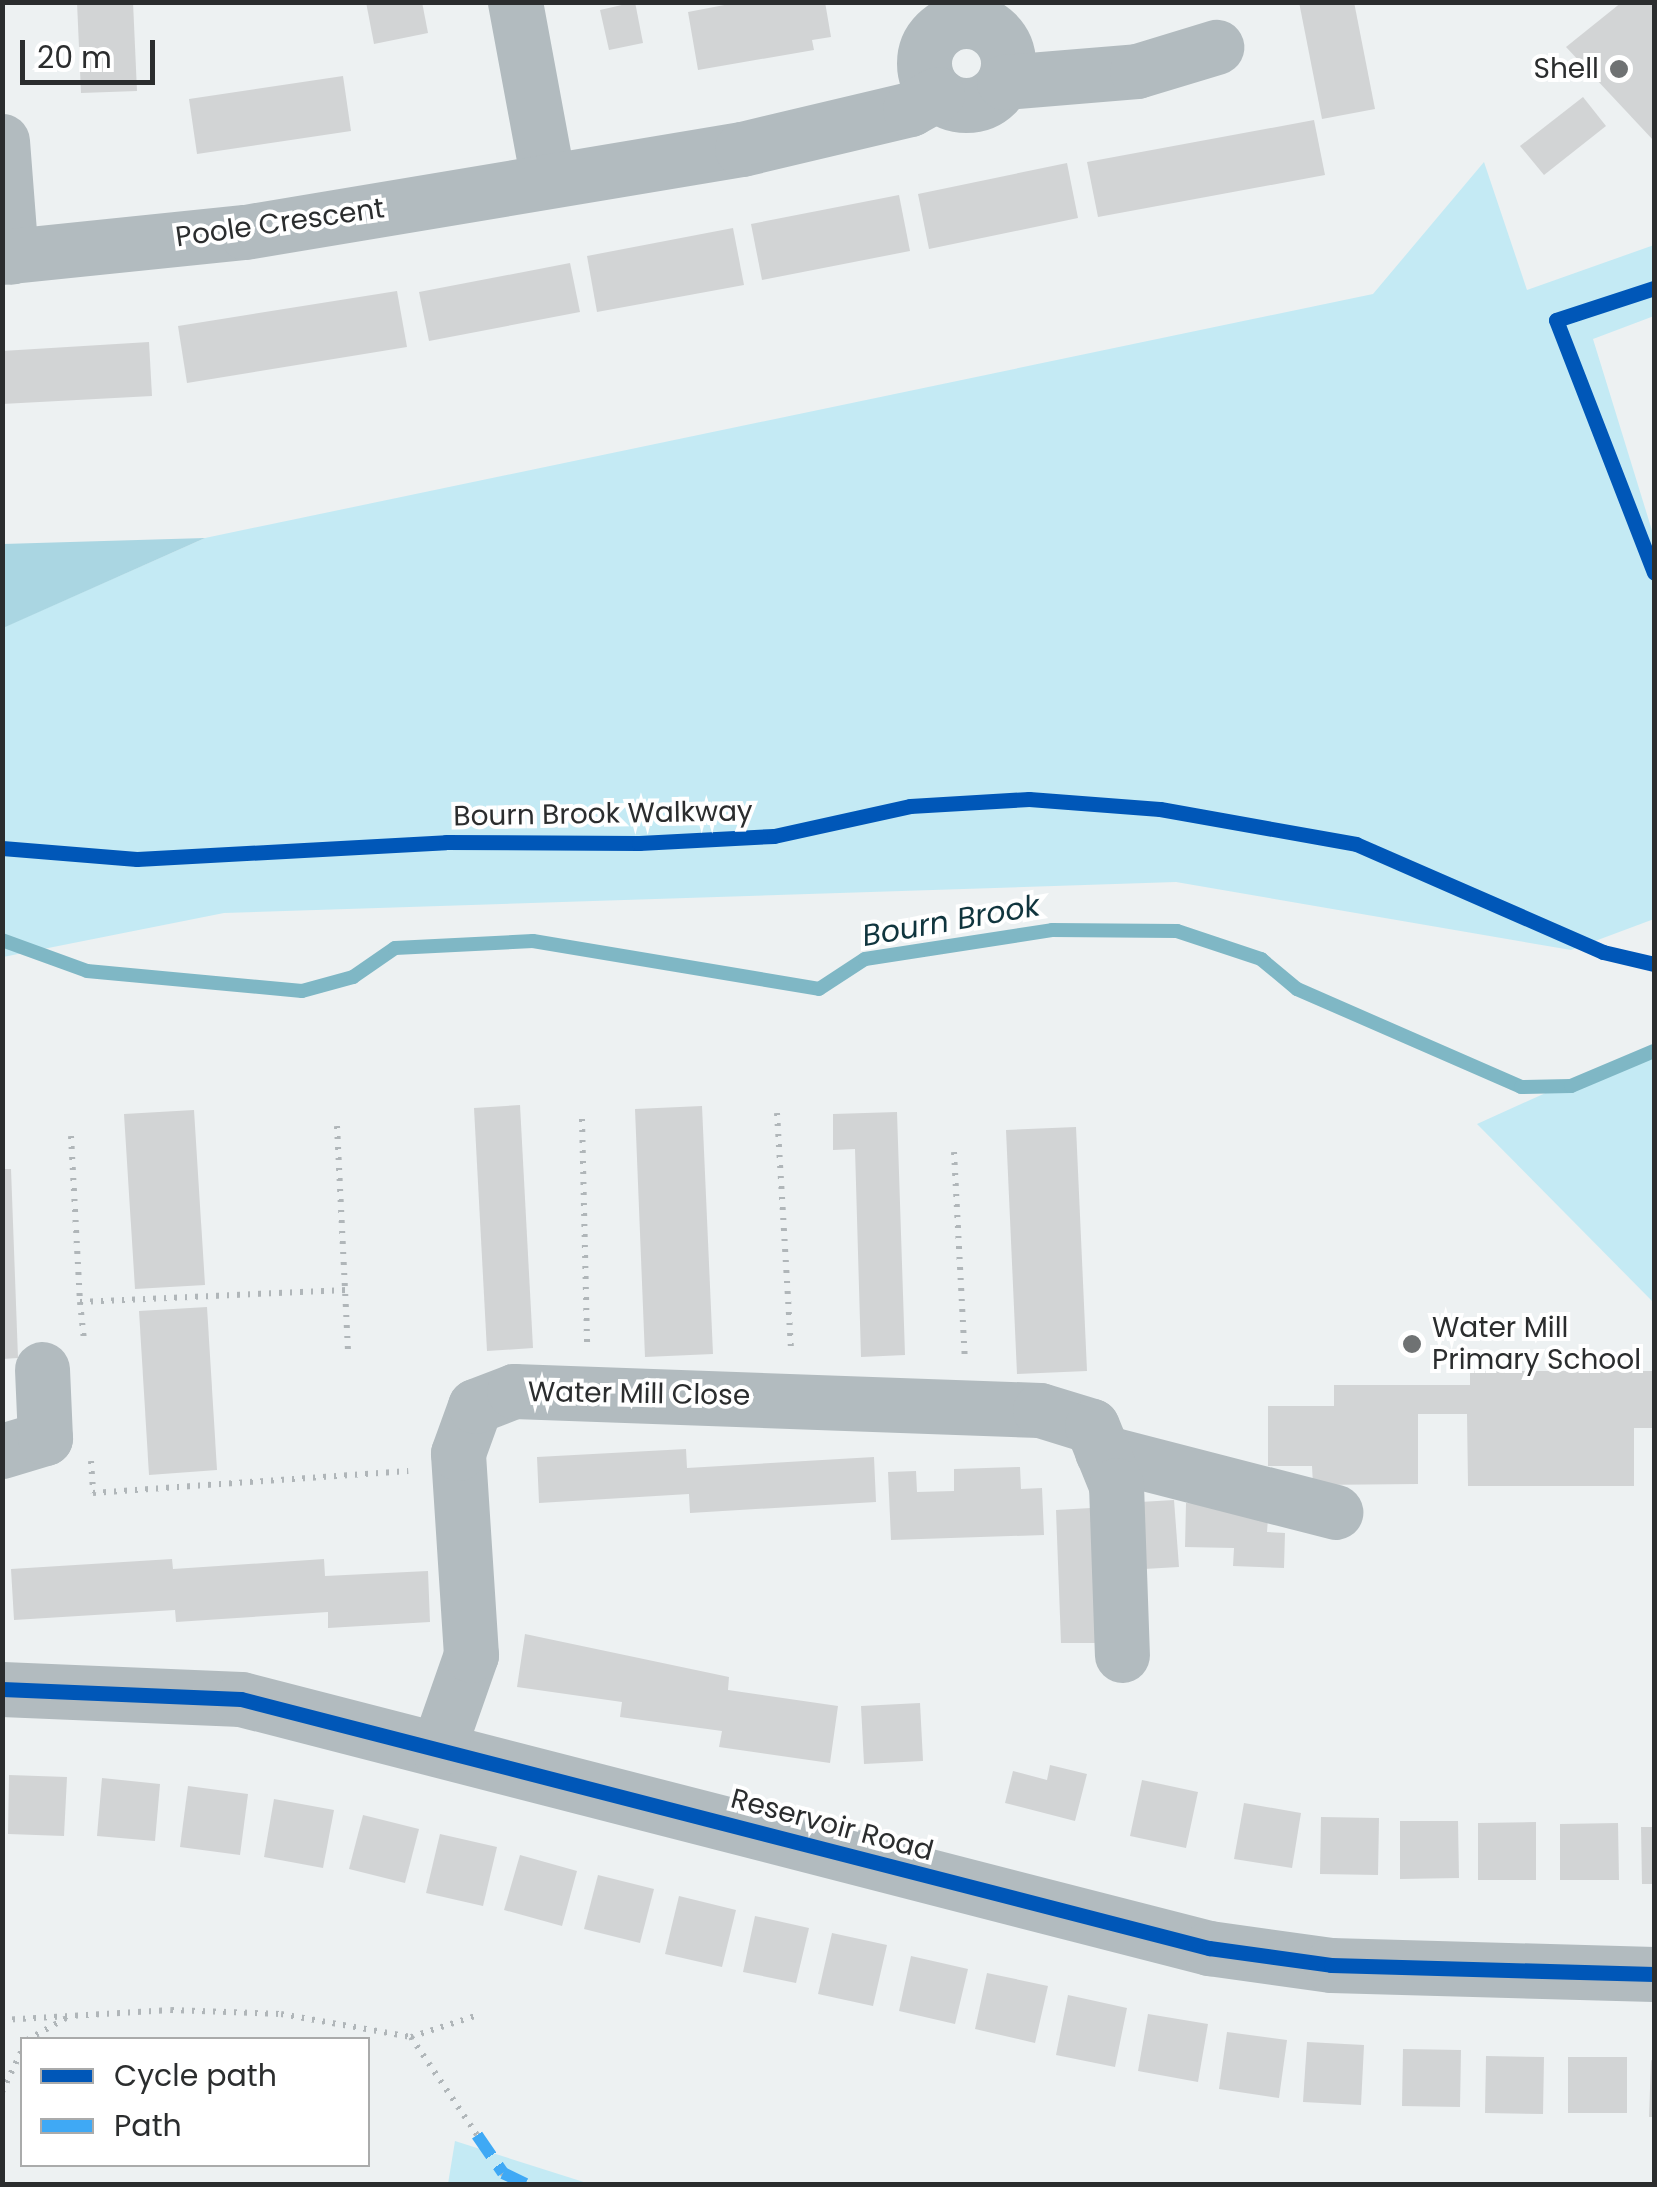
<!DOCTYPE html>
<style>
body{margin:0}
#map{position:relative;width:1657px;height:2187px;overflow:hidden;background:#edf1f2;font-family:Poppins,sans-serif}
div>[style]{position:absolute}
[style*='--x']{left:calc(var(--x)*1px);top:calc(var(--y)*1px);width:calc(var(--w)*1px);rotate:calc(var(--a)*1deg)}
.green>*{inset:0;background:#c4eaf4}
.forest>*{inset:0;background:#aad6e2}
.stream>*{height:14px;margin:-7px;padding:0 7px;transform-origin:7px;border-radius:7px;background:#7fb7c5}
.building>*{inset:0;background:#d2d4d5}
.path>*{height:6px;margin-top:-3px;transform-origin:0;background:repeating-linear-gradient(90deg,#b0b6b9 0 2.5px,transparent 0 10.5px)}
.minor>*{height:55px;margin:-27.5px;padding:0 27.5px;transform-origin:27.5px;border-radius:27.5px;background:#b2bbbf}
.minor>.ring{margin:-27.5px;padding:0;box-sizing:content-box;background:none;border:55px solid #b2bbbf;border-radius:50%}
.quiet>*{height:12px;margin-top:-6px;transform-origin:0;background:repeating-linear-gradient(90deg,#3fa9f5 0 25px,transparent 0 37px)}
.cycleway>*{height:15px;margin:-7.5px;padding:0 7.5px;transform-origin:7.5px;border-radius:7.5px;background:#0057b8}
.dots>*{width:28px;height:28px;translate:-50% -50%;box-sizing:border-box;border:5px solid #fff;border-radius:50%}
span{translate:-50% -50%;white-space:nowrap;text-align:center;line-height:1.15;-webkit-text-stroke:8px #fff;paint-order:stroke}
.poi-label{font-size:28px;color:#2b2d2e}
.right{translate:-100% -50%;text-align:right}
.left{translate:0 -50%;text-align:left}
.street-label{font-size:28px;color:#2b2d2e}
.water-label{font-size:30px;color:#10353e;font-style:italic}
.frame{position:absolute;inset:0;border:5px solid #2b2d2e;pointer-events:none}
.legend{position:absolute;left:20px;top:2037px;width:350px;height:130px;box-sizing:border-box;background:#fff;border:2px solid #aaabab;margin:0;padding:12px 18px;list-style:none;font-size:30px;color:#2b2d2e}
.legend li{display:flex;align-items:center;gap:20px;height:50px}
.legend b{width:50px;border:2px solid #aaabab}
.scale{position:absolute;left:20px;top:40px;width:135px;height:45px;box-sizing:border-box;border:5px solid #2b2d2e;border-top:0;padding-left:12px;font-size:30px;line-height:35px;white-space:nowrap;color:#2b2d2e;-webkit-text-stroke:8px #fff;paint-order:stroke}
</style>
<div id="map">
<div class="green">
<i style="clip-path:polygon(1484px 162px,1527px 290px,1654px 245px,1654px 316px,1593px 339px,1654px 537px,1654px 919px,1571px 950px,1176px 882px,224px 913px,3px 957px,2px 628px,205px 538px,1373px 294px)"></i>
<i style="clip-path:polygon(1654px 1044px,1654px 1303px,1477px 1124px)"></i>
<i style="clip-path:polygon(455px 2141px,590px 2184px,448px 2184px)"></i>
</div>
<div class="forest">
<i style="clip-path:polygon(205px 538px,3px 628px,3px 544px)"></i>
</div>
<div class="stream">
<i style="--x:2;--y:940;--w:90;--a:20"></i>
<i style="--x:87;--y:971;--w:216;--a:5.3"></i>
<i style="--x:302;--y:991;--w:53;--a:-15.4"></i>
<i style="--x:353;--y:977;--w:51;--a:-34.6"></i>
<i style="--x:395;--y:948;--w:138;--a:-2.9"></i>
<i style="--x:533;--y:941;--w:290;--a:9.5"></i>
<i style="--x:819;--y:989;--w:55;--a:-33.1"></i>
<i style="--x:865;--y:959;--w:189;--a:-8.8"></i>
<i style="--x:1052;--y:930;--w:125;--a:0.5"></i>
<i style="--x:1177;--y:931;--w:89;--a:18.4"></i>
<i style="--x:1261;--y:959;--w:47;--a:39.8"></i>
<i style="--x:1297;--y:989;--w:244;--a:23.6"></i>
<i style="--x:1521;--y:1087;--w:50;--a:-1.1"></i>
<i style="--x:1571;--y:1086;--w:90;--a:-22.9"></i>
</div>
<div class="building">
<i style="clip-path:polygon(77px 2px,133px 2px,137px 91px,81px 93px)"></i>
<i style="clip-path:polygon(366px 2px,422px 2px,428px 33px,374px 44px)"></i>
<i style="clip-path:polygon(635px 2px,643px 43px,609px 50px,600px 10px)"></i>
<i style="clip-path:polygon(740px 2px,825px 2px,831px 37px,812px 40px,814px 50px,698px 70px,688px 12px)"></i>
<i style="clip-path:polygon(1299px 2px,1354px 2px,1375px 109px,1322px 119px)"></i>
<i style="clip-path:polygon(1622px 2px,1654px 2px,1654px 141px,1566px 47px)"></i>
<i style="clip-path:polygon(343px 76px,351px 131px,197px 154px,189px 99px)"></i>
<i style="clip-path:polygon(1583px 97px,1606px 126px,1544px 175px,1520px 146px)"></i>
<i style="clip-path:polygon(1314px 120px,1325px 175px,1098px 217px,1087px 162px)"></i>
<i style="clip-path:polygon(1067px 163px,1078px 218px,929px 249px,918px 194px)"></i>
<i style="clip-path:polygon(899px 195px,910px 251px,762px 280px,751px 224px)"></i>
<i style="clip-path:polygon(733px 228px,744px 285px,597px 312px,587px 256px)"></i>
<i style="clip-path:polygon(570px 263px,580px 312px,429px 341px,419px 292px)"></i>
<i style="clip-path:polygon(397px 291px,407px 347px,187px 383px,178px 326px)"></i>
<i style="clip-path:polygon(149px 342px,152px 396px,2px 404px,2px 351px)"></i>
<i style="clip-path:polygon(520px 1105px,533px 1348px,487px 1351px,474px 1108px)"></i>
<i style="clip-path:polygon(702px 1106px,713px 1354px,645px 1357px,635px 1109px)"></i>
<i style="clip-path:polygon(194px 1110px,205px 1285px,135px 1289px,124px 1114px)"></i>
<i style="clip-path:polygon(897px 1112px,905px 1355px,861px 1357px,855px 1149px,833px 1150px,833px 1114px)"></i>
<i style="clip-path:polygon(1076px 1127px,1087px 1371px,1017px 1374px,1006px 1130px)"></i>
<i style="clip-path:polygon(2px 1169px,11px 1169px,18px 1358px,2px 1359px)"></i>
<i style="clip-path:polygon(207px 1307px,217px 1470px,149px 1475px,139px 1311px)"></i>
<i style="clip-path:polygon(1470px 1371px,1654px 1371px,1654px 1428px,1634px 1428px,1634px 1486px,1468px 1486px,1467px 1414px,1418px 1414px,1418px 1484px,1313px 1485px,1312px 1466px,1268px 1466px,1268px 1406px,1334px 1406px,1334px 1385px,1470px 1385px)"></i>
<i style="clip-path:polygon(686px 1449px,687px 1468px,874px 1457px,876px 1502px,690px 1513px,689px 1494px,539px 1503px,537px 1457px)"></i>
<i style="clip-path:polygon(1020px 1467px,1021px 1489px,1042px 1488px,1044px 1535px,891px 1540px,888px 1472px,916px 1471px,917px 1492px,954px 1491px,954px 1469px)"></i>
<i style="clip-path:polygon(1174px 1500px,1179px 1567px,1144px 1569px,1140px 1502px)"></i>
<i style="clip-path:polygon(1186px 1503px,1246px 1505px,1268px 1518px,1267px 1532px,1285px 1533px,1284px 1568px,1233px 1566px,1234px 1548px,1185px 1547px)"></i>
<i style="clip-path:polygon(1091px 1508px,1096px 1643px,1061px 1643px,1056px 1510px)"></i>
<i style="clip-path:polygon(172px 1559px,173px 1569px,324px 1559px,325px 1576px,428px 1571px,430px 1622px,328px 1628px,328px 1612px,176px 1622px,175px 1610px,14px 1620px,11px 1569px)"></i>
<i style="clip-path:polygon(525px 1634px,729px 1677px,728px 1690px,838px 1706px,830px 1763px,719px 1747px,722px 1731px,620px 1717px,622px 1702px,517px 1687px)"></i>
<i style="clip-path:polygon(920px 1703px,923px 1761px,864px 1764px,861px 1706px)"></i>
<i style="clip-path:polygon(1050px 1765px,1087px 1774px,1075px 1821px,1005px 1803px,1013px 1771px,1047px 1780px)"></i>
<i style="clip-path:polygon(9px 1775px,67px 1777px,64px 1836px,8px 1834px)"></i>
<i style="clip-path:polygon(102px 1778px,160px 1784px,155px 1841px,97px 1836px)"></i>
<i style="clip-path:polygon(1142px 1780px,1198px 1792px,1186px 1848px,1130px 1836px)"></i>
<i style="clip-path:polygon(188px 1786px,248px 1794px,240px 1855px,180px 1847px)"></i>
<i style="clip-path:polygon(274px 1799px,334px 1810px,323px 1868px,264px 1857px)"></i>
<i style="clip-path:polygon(1244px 1803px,1301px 1813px,1292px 1868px,1234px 1859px)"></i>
<i style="clip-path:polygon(363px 1815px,419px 1829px,405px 1883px,349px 1869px)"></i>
<i style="clip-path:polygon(1321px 1817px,1379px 1818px,1378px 1875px,1320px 1874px)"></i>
<i style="clip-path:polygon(1400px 1821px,1458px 1821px,1459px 1878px,1400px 1879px)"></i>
<i style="clip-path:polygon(1536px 1822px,1536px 1880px,1478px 1880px,1478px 1823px)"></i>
<i style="clip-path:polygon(1618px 1823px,1619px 1880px,1560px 1880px,1560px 1824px)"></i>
<i style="clip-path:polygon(1641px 1827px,1654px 1827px,1654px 1884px,1642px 1884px)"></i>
<i style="clip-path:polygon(440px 1834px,497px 1847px,483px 1906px,426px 1893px)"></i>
<i style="clip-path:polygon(520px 1855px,577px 1871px,562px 1926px,504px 1910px)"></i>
<i style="clip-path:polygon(598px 1875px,654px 1889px,640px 1943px,584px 1929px)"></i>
<i style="clip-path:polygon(679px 1896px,736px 1910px,722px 1967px,665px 1954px)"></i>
<i style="clip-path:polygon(755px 1916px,809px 1928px,796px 1983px,743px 1972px)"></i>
<i style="clip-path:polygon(832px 1933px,887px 1945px,873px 2006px,818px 1994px)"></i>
<i style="clip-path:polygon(911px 1956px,968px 1969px,955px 2024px,899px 2011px)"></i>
<i style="clip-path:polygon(987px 1973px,1048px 1986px,1035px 2043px,975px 2029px)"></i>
<i style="clip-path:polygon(1068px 1995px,1127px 2008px,1115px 2067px,1056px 2055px)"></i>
<i style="clip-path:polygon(1148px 2014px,1208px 2024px,1198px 2082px,1138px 2071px)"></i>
<i style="clip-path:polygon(1227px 2032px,1287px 2040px,1279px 2098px,1219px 2089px)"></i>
<i style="clip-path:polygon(1307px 2042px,1364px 2045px,1361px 2105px,1303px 2102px)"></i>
<i style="clip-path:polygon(1403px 2049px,1461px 2050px,1460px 2107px,1402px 2106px)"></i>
<i style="clip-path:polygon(1486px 2056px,1544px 2057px,1543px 2114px,1485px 2113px)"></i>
<i style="clip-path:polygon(1568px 2057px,1627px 2057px,1627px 2113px,1568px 2113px)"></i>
<i style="clip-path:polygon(1651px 2060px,1654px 2061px,1654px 2117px,1649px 2117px)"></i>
</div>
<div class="path">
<i style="--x:777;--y:1113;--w:238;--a:86.6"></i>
<i style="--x:582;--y:1119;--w:225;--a:88.7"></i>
<i style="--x:337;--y:1126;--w:228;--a:87.2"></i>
<i style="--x:71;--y:1136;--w:166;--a:86.9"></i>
<i style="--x:80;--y:1302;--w:267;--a:-2.6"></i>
<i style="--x:954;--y:1152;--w:209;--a:87"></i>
<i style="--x:80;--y:1302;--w:39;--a:84"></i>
<i style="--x:91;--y:1461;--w:32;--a:86"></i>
<i style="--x:93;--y:1493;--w:316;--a:-4"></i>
<i style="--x:2;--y:2020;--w:169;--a:-3.4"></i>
<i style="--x:171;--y:2010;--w:110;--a:2.1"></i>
<i style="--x:281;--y:2014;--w:132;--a:10"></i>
<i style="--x:411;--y:2037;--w:118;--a:56"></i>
<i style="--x:411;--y:2037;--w:67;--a:-18.2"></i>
<i style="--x:27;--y:2040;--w:47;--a:-29.3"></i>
<i style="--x:2;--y:2092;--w:47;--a:-64.5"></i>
<i style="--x:503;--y:2173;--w:11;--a:80"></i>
</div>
<div class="minor">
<i style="--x:515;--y:2;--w:181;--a:79.5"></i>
<i class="ring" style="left:924px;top:21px;width:29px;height:29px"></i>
<i style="--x:1004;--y:82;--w:133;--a:-4.7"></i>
<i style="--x:1137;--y:71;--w:83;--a:-16.9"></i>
<i style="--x:2;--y:141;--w:116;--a:85.6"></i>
<i style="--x:2;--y:257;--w:244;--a:-5.9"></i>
<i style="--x:245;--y:232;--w:504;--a:-9.48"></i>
<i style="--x:742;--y:149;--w:173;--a:-13.4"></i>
<i style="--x:910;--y:109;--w:31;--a:-29"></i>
<i style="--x:2;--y:1451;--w:45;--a:-16.8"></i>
<i style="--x:45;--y:1438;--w:69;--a:-92.5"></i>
<i style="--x:1102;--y:1452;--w:241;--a:14.4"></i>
<i style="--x:2;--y:1689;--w:239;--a:2.4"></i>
<i style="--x:241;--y:1699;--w:1000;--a:14.43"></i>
<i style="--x:1209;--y:1948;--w:123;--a:7.9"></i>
<i style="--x:1331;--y:1965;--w:323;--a:1.6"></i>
<i style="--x:438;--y:1749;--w:100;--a:-70.7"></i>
<i style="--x:471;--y:1655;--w:202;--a:-93.7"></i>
<i style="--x:458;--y:1453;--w:50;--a:-70.1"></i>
<i style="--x:475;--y:1406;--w:42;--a:-21"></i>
<i style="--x:514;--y:1391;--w:526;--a:2.07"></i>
<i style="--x:1040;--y:1410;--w:54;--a:17.1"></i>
<i style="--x:1092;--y:1426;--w:64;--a:67.9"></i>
<i style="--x:1116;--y:1485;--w:170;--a:88"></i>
</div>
<div class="quiet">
<i style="--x:477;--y:2135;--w:46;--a:55.6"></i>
<i style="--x:503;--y:2173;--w:25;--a:26"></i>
</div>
<div class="cycleway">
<i style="--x:1654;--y:288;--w:103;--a:161.9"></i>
<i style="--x:1556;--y:320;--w:271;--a:68.8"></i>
<i style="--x:2;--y:848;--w:135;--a:4.7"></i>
<i style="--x:137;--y:859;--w:309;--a:-3.1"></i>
<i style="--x:446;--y:842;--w:193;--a:0.3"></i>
<i style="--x:639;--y:843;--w:135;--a:-3"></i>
<i style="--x:774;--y:836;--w:139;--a:-12.4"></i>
<i style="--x:910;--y:806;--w:119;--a:-3.4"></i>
<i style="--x:1029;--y:799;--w:131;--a:4.4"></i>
<i style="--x:1160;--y:809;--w:199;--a:10.1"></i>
<i style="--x:1356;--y:844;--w:270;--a:23.6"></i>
<i style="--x:1603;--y:952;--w:52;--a:13.2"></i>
<i style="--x:2;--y:1689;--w:239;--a:2.4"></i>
<i style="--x:241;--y:1699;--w:1000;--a:14.43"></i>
<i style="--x:1209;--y:1948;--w:123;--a:7.9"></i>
<i style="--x:1331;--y:1965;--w:323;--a:1.6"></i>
</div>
<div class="dots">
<i style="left:1619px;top:69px;background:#6f7273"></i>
<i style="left:1412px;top:1344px;background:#6f7273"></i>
</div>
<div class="poi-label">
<span class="right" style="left:1599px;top:69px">Shell</span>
<span class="left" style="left:1432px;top:1344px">Water Mill<br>Primary School</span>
</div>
<div class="street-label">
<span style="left:280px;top:223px;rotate:-8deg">Poole Crescent</span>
<span style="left:603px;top:814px;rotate:-1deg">Bourn Brook Walkway</span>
<span style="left:639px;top:1394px;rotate:1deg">Water Mill Close</span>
<span style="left:832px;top:1825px;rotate:15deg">Reservoir Road</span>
</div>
<div class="water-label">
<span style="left:951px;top:921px;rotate:-10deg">Bourn Brook</span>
</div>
<div class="frame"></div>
<ul class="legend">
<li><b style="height:12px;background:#0057b8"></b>Cycle path</li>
<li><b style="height:12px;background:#3fa9f5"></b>Path</li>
</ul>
<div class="scale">20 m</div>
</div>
